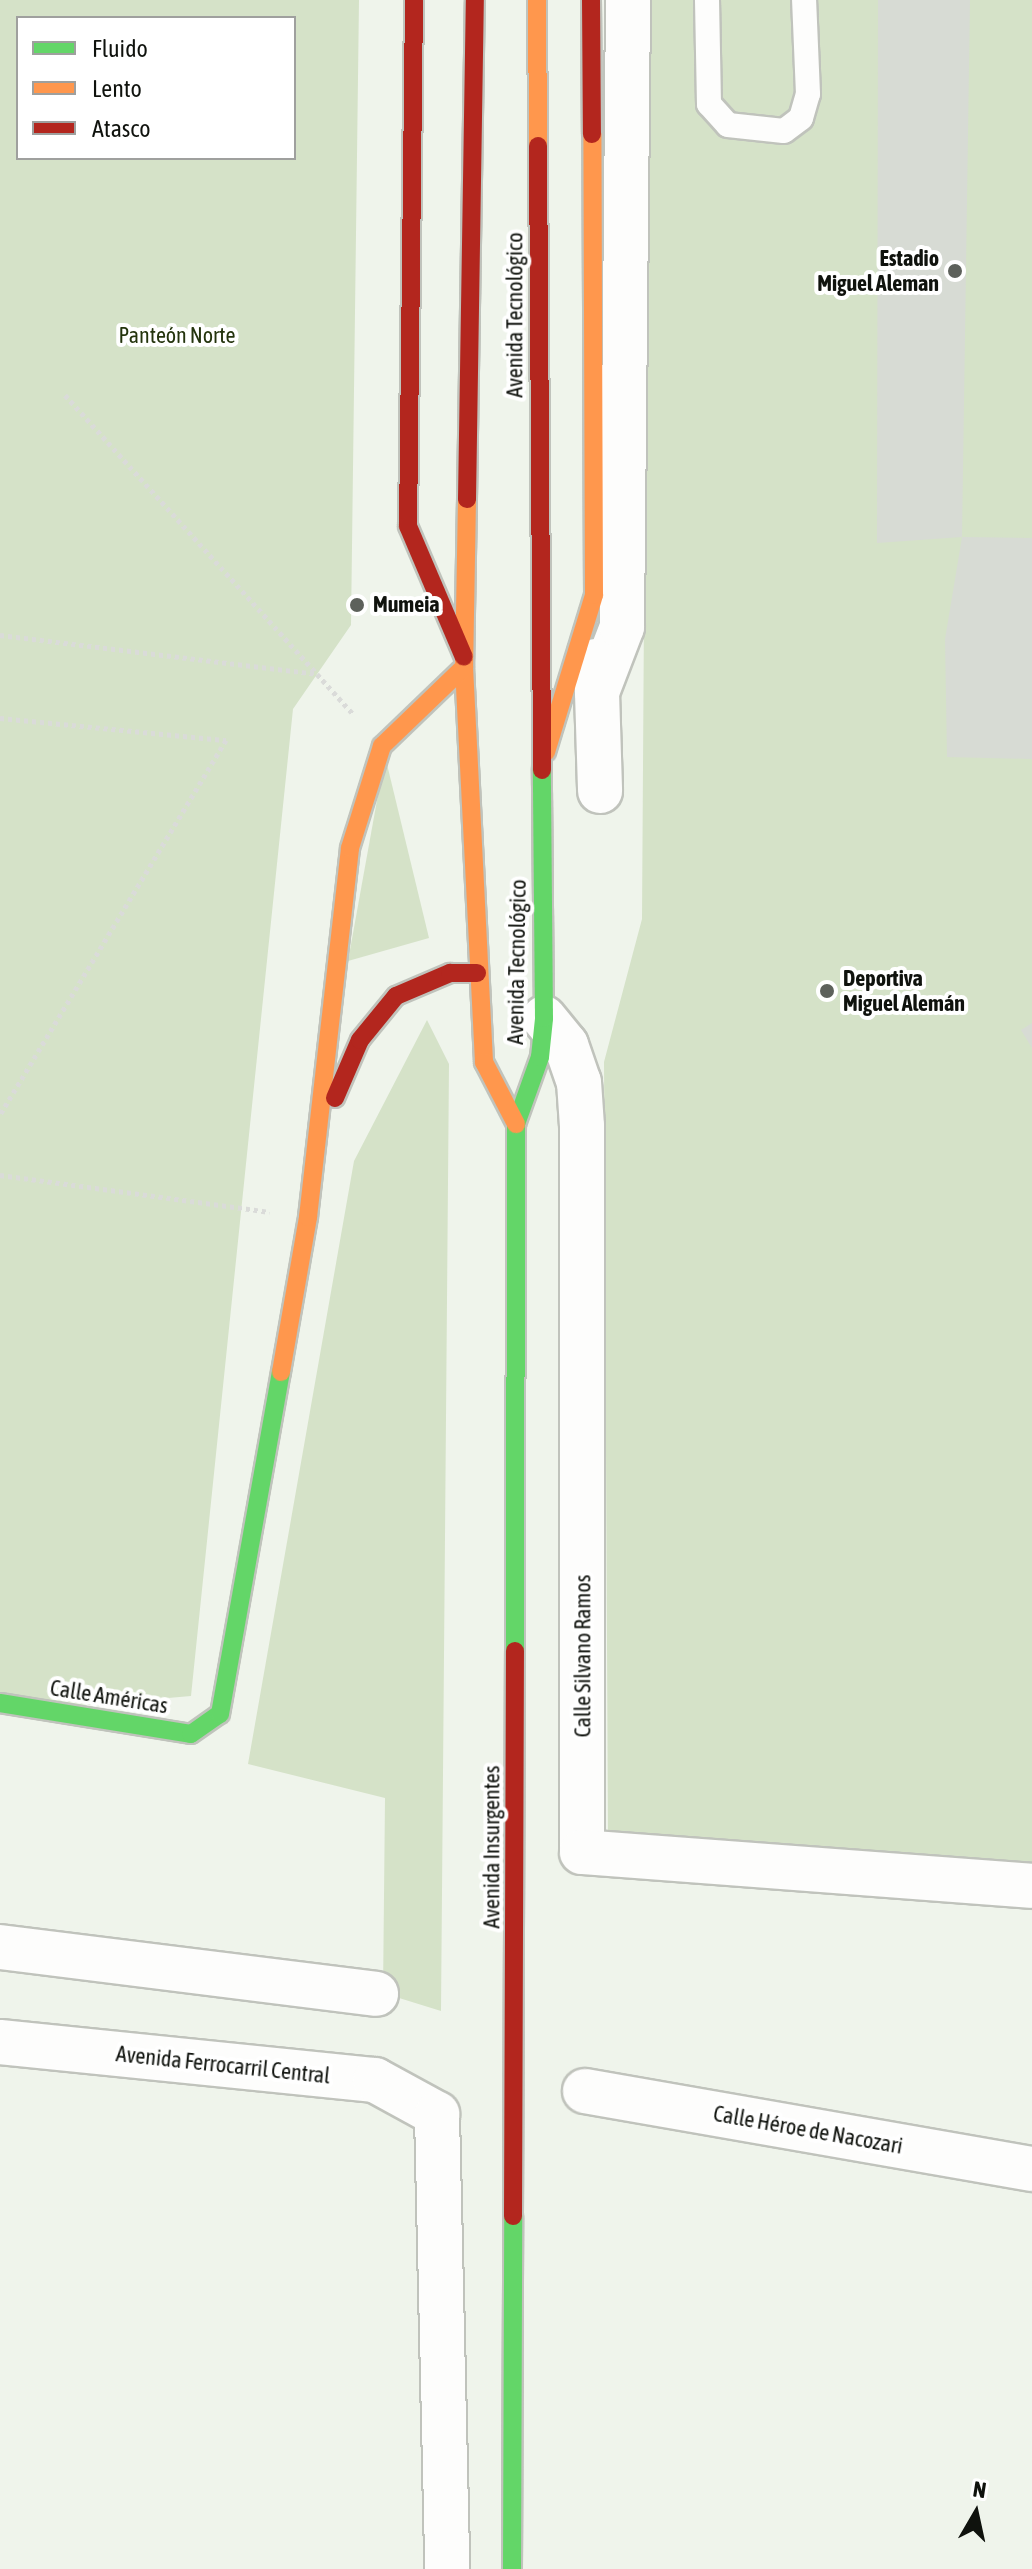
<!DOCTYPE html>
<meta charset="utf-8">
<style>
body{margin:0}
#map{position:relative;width:1032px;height:2569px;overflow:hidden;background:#eff4eb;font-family:"Asap Condensed",sans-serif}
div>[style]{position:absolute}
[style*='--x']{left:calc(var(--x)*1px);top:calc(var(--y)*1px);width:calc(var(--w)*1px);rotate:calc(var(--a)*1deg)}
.green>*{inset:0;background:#d5e2c8}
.building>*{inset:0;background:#d7dbd4}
.path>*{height:5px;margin-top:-2.5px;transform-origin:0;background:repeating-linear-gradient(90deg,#dadbd9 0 4px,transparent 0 8px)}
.roads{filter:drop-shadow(2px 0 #c0c3bc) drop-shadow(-2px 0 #c0c3bc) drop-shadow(0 2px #c0c3bc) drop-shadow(0 -2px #c0c3bc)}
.lane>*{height:24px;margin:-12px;padding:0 12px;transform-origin:12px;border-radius:12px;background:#fdfdfc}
.street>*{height:44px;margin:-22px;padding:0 22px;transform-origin:22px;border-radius:22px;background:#fdfdfc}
.fast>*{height:18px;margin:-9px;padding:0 9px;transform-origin:9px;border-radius:9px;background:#63d668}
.slow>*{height:18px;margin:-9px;padding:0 9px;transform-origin:9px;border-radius:9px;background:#ff974d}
.jam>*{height:18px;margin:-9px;padding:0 9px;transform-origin:9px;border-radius:9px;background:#b3261e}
.dots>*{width:22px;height:22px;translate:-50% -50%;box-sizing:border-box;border:4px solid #fff;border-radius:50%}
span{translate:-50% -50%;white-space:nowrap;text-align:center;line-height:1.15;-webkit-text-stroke:8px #fff;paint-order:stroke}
.poi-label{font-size:22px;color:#0f120d;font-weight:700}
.right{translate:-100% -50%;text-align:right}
.left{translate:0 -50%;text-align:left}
.street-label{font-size:22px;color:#0f120d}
.park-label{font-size:22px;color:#24340d}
.legend{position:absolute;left:16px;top:16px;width:280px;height:144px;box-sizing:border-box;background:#fff;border:2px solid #9fa09e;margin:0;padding:10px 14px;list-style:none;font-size:24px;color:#0f120d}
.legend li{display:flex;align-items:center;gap:16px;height:40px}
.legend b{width:40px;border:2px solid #9fa09e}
.north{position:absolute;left:936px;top:2473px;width:80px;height:80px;-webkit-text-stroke:6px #fff;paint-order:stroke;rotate:9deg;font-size:22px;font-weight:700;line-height:32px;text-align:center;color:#0f120d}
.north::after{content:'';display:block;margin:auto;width:28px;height:36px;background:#0f120d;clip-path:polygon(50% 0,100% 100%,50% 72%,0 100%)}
</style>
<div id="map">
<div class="green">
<i style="clip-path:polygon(evenodd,0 0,359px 0,351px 625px,293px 709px,191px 1696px,65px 1707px,0 1692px,0 0,18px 18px,294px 18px,294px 158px,18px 158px,18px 18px)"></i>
<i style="clip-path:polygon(648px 0,1032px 0,1032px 1870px,608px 1837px,604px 1062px,642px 919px)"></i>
<i style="clip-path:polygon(385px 756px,429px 938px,348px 961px)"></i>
<i style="clip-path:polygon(427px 1020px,449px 1064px,441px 2011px,383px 1993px,385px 1798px,248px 1764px,354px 1161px)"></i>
</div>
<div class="building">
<i style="clip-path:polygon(878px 0,970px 0,962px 537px,1032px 538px,1032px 759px,947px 757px,945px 639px,962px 537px,877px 543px)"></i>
<i style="clip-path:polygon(1032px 1023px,1032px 1048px,1021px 1030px)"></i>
</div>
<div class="path">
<i style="--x:65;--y:395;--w:375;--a:47.9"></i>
<i style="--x:0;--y:635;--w:319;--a:7"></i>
<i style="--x:317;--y:674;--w:55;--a:47.9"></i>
<i style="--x:0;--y:718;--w:227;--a:5.6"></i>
<i style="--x:226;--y:740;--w:438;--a:121.1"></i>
<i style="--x:0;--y:1175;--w:272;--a:7.8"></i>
</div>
<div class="roads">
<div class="lane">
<i style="--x:707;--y:0;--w:104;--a:88.9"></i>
<i style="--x:709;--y:104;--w:28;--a:48"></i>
<i style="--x:728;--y:125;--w:56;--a:6.1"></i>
<i style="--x:784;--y:131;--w:21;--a:-37"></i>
<i style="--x:801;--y:118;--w:25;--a:-74"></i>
<i style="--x:808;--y:94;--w:94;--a:-92.4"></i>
</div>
<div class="street">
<i style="--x:596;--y:661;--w:130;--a:88.2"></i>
<i style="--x:597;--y:692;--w:70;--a:-69"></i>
<i style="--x:622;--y:627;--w:627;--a:-89.45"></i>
<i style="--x:544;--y:1018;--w:35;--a:51"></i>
<i style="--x:566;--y:1045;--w:39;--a:71"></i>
<i style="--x:579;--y:1082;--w:44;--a:86.1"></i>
<i style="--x:582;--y:1126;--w:726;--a:90"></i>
<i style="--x:582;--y:1852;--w:451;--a:4.3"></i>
<i style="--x:0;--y:1947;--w:379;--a:7.1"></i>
<i style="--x:0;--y:2042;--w:377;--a:5.8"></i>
<i style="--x:375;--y:2080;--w:71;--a:28.7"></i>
<i style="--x:437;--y:2114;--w:455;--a:88.7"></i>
<i style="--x:585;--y:2091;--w:454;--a:9.9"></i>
</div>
<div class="fast">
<i style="--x:516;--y:1124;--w:71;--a:-70.3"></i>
<i style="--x:540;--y:1057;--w:39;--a:-84"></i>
<i style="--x:544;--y:1018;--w:248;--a:-90.5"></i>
<i style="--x:515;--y:1651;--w:527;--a:-89.89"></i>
<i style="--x:0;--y:1703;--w:193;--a:9.2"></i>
<i style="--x:191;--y:1734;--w:35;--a:-35"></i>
<i style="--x:220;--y:1714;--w:347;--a:-79.9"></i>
<i style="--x:512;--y:2569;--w:353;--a:-89.8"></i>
</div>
<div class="slow">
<i style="--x:537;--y:0;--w:146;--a:89.6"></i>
<i style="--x:467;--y:499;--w:168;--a:91"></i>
<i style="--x:464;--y:667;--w:396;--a:87.1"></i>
<i style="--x:484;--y:1062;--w:70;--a:62.7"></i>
<i style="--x:546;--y:752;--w:164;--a:-73"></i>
<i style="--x:594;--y:595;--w:461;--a:-90.2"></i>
<i style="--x:281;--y:1372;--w:157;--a:-80.1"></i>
<i style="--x:308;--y:1217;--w:371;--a:-83.5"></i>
<i style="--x:350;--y:848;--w:107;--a:-72.6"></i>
<i style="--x:382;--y:746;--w:114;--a:-43.9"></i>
</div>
<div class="jam">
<i style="--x:414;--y:0;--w:526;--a:90.65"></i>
<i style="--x:408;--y:526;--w:142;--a:66.9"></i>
<i style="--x:591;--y:0;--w:134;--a:89.6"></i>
<i style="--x:538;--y:146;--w:624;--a:89.63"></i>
<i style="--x:467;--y:499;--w:499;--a:-89.1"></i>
<i style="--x:335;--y:1098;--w:63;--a:-66.7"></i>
<i style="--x:360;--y:1040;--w:57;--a:-50.7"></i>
<i style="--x:396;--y:996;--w:59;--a:-23.1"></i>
<i style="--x:450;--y:973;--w:27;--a:0"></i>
<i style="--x:513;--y:2216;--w:565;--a:-89.8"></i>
</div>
</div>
<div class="dots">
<i style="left:955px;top:271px;background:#5d615b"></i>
<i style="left:357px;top:605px;background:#5d615b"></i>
<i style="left:827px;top:991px;background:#5d615b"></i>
</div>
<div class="poi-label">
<span class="right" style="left:939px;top:271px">Estadio<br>Miguel Aleman</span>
<span class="left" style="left:373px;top:605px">Mumeia</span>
<span class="left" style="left:843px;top:991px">Deportiva<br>Miguel Alemán</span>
</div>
<div class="street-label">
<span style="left:515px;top:315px;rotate:-90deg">Avenida Tecnológico</span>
<span style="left:517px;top:962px;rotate:-89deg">Avenida Tecnológico</span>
<span style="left:583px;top:1656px;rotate:-90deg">Calle Silvano Ramos</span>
<span style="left:109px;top:1697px;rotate:9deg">Calle Américas</span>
<span style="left:492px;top:1847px;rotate:-90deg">Avenida Insurgentes</span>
<span style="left:223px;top:2065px;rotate:6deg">Avenida Ferrocarril Central</span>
<span style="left:808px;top:2130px;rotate:10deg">Calle Héroe de Nacozari</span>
</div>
<div class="park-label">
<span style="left:177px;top:336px">Panteón Norte</span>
</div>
<ul class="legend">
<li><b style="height:10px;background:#63d668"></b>Fluido</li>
<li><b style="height:10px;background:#ff974d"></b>Lento</li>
<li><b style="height:10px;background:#b3261e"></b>Atasco</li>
</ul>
<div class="north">N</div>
</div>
